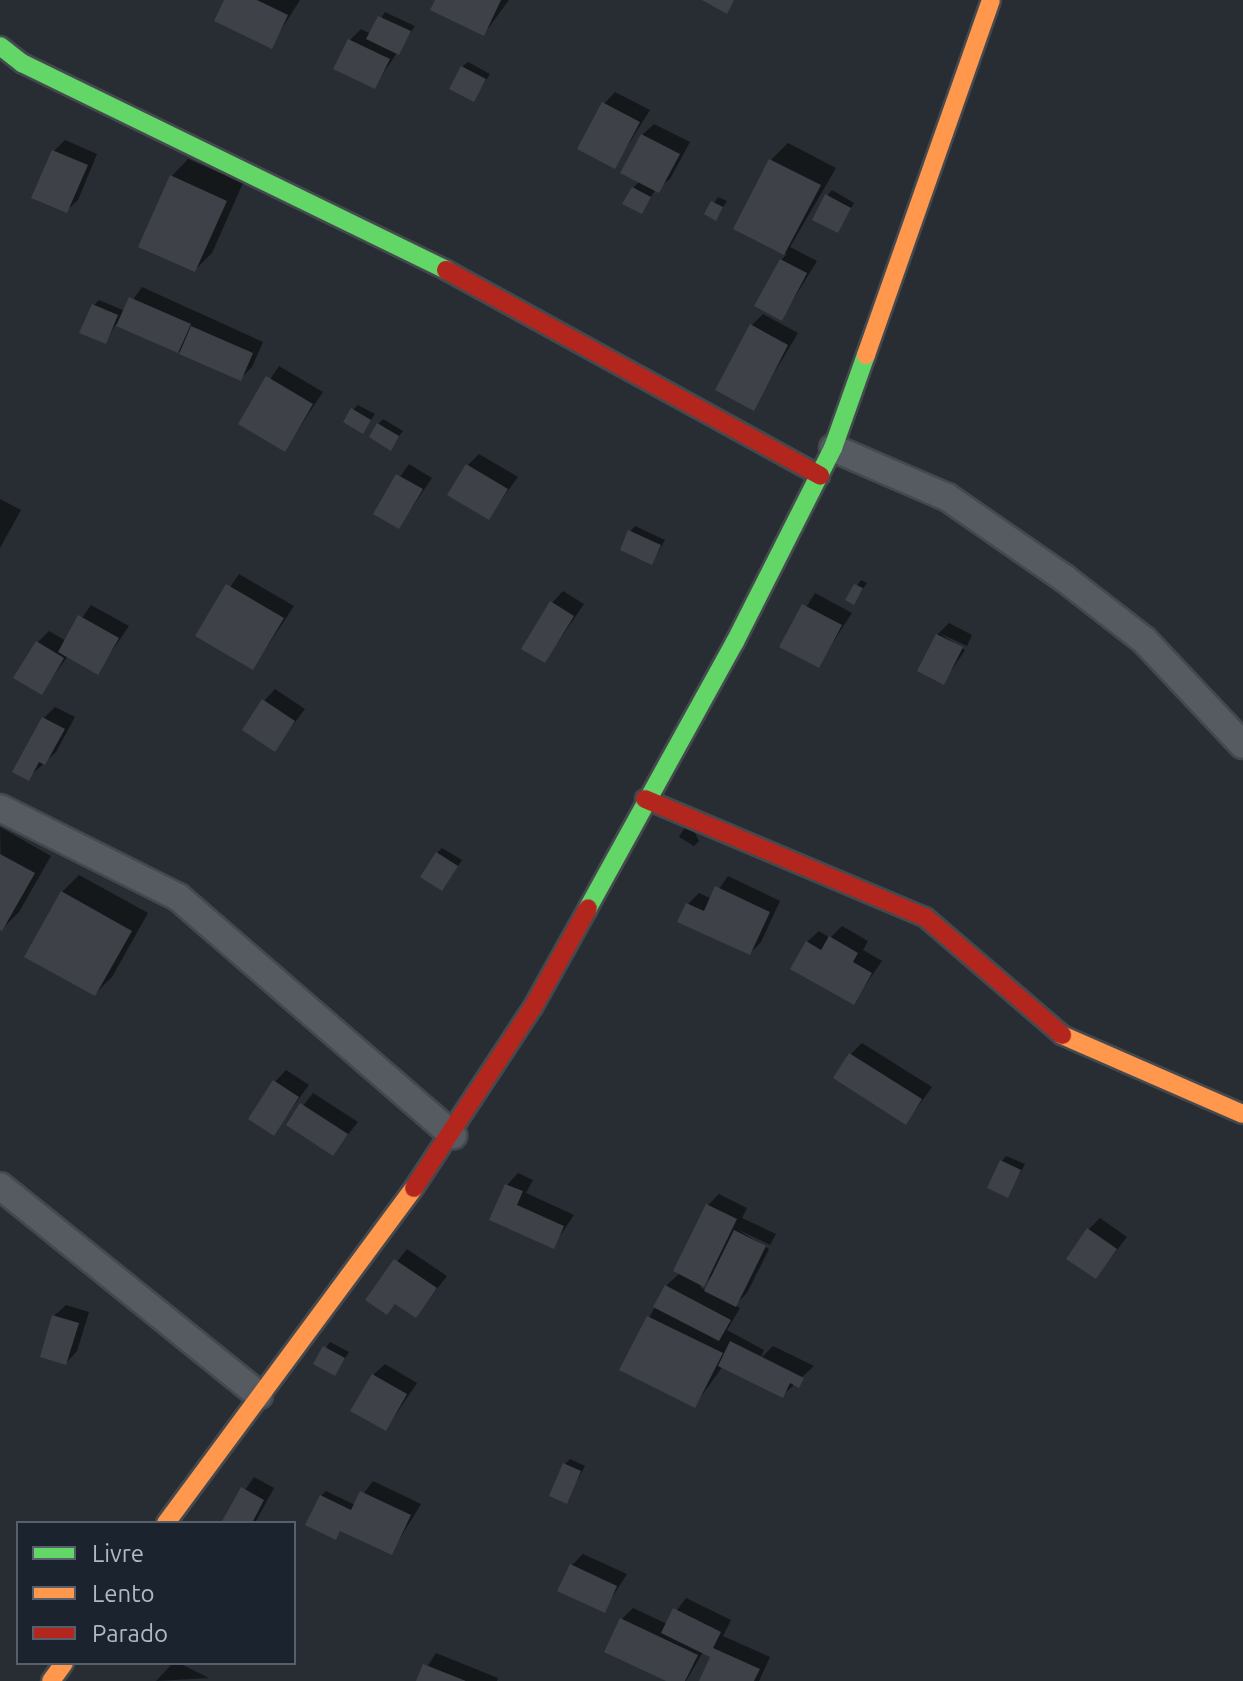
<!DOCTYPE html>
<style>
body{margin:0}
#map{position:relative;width:1243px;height:1681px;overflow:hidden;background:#272d33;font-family:Ubuntu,sans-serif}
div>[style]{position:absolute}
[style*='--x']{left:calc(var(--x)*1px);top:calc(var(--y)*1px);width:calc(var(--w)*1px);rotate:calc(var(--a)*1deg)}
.shadow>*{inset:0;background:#0007}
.building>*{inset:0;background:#3e4248}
.roads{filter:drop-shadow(2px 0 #44494e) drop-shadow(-2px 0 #44494e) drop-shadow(0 2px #44494e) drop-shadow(0 -2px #44494e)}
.street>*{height:26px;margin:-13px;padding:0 13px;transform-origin:13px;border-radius:13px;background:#565b62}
.fast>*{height:18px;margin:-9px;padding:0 9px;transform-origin:9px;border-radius:9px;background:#63d668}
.slow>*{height:18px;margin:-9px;padding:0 9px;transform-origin:9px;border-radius:9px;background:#ff974d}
.jam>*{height:18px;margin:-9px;padding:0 9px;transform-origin:9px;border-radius:9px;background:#b3261e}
span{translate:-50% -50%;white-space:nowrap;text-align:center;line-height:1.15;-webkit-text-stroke:6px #1a232e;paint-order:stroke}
.legend{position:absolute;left:16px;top:1521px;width:280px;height:144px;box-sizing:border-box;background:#1a232e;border:2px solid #565f6b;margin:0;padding:10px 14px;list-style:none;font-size:24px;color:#afb9c6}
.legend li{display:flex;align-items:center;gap:16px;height:40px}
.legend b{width:40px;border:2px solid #565f6b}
</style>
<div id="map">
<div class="shadow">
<i style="clip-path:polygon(226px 0,300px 0,271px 46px)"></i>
<i style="clip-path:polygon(438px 0,509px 0,484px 34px)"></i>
<i style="clip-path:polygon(385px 12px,415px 26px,374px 87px,350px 40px,361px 29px,371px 34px)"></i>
<i style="clip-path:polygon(468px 62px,490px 74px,474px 99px,462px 67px)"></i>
<i style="clip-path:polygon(615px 92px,650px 110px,615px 166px,604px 104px)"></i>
<i style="clip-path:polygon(654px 124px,690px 142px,670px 179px,656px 189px,641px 212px,633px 188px,640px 181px,642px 135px)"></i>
<i style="clip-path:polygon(65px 140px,97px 154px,78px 200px,66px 211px,54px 151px)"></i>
<i style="clip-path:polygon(788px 143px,836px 168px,790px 247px,817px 261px,782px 318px,781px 260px,787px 254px,735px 228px,771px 160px)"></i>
<i style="clip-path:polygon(188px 159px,243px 183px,212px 253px,195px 270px,171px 177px)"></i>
<i style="clip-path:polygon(832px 190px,854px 203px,837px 231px,827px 196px)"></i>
<i style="clip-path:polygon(718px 197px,727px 201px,716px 218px,707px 214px)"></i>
<i style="clip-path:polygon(142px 287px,263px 342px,252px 367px,240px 379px,116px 324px,105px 342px,94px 305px,99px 300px,125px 311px)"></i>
<i style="clip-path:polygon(763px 314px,798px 333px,753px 408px,751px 326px)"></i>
<i style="clip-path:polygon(279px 366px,323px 392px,285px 449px,241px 423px)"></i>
<i style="clip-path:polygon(358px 405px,375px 414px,363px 431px,353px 410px)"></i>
<i style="clip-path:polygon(383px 419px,403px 431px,390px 448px,378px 424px)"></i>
<i style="clip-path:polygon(479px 454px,518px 477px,489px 517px,468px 465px)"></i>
<i style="clip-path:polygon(409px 464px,432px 478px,399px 527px,375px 513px)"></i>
<i style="clip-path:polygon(0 499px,21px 510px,0 548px)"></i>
<i style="clip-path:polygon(635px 526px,665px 540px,652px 563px,630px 532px)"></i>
<i style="clip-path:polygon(239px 574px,294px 606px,253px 668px,198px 635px)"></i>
<i style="clip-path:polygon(861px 580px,867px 583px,853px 603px,848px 600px)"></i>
<i style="clip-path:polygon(563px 591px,584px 604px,545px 661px,552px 603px)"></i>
<i style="clip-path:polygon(815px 593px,852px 613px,818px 665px,782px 646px)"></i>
<i style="clip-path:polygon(91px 605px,129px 626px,97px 673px,68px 656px,41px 692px,38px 642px,49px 631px,66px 641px)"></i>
<i style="clip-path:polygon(949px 623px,972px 635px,967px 646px,939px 633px)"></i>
<i style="clip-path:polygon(939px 633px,965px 650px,944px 682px,937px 635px)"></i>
<i style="clip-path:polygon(275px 689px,305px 709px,275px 749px,264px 701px)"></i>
<i style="clip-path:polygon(55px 707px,75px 717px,56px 752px,28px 778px,44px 718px)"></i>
<i style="clip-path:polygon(689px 821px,699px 841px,694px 846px,679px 837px)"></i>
<i style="clip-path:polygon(0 827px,51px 856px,19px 912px,2px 929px)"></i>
<i style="clip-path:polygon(442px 848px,462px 860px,442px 889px,437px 853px)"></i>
<i style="clip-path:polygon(79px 875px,148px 913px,112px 977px,95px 994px,62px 892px)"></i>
<i style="clip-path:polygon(728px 876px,780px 901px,761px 942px,750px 953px,688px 904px,699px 893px,712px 899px)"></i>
<i style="clip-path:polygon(842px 926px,868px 941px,863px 950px,882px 961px,853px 1003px,807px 942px,819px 931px,830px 938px)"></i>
<i style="clip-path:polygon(862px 1043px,932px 1087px,906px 1123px,851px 1054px)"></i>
<i style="clip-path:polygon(286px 1070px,309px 1085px,273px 1134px,275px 1082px)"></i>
<i style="clip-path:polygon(313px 1093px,358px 1122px,333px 1153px,288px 1125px)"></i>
<i style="clip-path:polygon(1006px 1156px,1025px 1164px,1008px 1195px,1001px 1162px)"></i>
<i style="clip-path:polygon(518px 1173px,533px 1180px,526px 1193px,574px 1215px,553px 1246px,492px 1219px,507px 1185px)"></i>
<i style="clip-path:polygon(evenodd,719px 1194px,747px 1208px,742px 1218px,776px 1234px,770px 1245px,737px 1229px,769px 1249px,747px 1293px,735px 1305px,740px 1308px,727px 1330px,764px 1350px,760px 1359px,773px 1346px,814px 1366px,783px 1395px,723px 1366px,695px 1405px,622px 1369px,666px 1286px,680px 1273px,708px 1205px,719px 1194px,714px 1274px,706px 1290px,700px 1287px,714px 1274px)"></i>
<i style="clip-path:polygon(1100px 1218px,1127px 1237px,1096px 1277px,1088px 1230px)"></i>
<i style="clip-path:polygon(407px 1249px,447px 1276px,416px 1316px,397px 1302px,387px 1312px,368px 1299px)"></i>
<i style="clip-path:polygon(66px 1305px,89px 1312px,77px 1351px,66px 1363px,54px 1316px)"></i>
<i style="clip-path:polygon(330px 1342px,349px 1352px,335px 1374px,316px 1363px)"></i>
<i style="clip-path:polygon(385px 1364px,417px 1383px,386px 1429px,373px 1375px)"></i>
<i style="clip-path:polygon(570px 1459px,585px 1466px,566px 1501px,565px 1464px)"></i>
<i style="clip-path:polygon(254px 1477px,274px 1488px,255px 1523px,223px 1523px)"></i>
<i style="clip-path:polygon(373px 1481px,421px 1504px,391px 1553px,342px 1529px,335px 1537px,321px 1496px,326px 1491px,355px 1505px)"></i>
<i style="clip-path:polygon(583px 1554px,627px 1574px,604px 1610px,572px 1565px)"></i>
<i style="clip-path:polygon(686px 1598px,731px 1620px,723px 1636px,770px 1657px,759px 1681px,704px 1681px,713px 1656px,703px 1652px,686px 1681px,670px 1681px,621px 1620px,633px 1608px,667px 1624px)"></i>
<i style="clip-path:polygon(436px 1653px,498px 1678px,497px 1681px,418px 1681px)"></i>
<i style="clip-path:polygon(173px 1663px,179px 1663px,209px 1678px,156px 1681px)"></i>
</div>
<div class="building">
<i style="clip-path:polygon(224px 0,257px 0,288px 15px,272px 49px,214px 21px)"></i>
<i style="clip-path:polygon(435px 0,501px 0,484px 36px,430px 10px)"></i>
<i style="clip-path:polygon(702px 0,734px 0,727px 14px)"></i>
<i style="clip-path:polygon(378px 16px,411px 31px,399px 55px,366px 39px)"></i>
<i style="clip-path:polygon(348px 39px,390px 59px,375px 89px,333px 69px)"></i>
<i style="clip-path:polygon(461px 66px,486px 79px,474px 102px,449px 89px)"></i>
<i style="clip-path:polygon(602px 102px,640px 122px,615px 169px,577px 149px)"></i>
<i style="clip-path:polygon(641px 134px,680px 154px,659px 193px,620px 173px)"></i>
<i style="clip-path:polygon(52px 150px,88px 165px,67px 213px,31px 198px)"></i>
<i style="clip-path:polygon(769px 159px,821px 185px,784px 255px,733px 229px)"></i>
<i style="clip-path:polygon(170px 175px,227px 201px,195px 272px,138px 247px)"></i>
<i style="clip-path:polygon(632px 187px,651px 197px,642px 214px,622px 204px)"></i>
<i style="clip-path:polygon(825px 194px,851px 208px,838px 233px,812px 220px)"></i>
<i style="clip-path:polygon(711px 201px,723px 207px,716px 221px,704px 214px)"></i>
<i style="clip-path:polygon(780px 259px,807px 273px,782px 321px,754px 306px)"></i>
<i style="clip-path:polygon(129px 297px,191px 324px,178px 353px,116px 326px)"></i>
<i style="clip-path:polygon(92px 304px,118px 315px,106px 344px,79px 333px)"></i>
<i style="clip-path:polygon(750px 324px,788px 345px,754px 411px,715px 390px)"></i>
<i style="clip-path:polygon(191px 326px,253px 353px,241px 381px,179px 354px)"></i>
<i style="clip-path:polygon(266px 376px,313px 404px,285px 452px,238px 424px)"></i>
<i style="clip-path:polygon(351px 408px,371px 420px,363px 434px,343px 422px)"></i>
<i style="clip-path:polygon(377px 423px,399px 436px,391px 451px,369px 437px)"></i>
<i style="clip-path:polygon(466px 464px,508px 489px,489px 520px,447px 495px)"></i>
<i style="clip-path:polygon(396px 474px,423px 489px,399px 529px,373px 514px)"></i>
<i style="clip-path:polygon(628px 530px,661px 545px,652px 565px,620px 550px)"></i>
<i style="clip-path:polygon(226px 584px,284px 618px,253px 670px,195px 636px)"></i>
<i style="clip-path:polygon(854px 584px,863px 588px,854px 605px,845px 600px)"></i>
<i style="clip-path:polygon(550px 601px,574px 616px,545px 663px,521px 649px)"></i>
<i style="clip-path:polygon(802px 604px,842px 625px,819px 668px,779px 647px)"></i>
<i style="clip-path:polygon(78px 615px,119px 638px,98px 675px,58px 652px)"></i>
<i style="clip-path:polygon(936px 634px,963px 647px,944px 685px,917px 671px)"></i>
<i style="clip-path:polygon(36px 641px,64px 658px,42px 695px,13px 678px)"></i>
<i style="clip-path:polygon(262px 699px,295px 721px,275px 752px,242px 730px)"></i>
<i style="clip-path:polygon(42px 717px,65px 729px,45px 765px,39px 762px,29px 781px,12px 772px)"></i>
<i style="clip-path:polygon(436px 852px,458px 866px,442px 891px,420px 877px)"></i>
<i style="clip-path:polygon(0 854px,35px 873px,2px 931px,0 930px)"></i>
<i style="clip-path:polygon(715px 886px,770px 912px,750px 955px,677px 922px,686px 903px,704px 911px)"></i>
<i style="clip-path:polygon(61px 891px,132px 931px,95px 996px,24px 957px)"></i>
<i style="clip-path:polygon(829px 936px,858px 953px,853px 962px,872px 973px,854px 1005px,790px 969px,806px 941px,821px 950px)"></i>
<i style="clip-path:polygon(849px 1053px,922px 1099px,906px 1125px,833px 1078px)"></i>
<i style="clip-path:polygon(273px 1080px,299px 1097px,274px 1136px,248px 1119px)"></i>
<i style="clip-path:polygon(300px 1103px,348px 1134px,333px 1156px,286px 1125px)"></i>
<i style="clip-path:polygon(1000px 1160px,1021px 1170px,1008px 1198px,987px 1188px)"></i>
<i style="clip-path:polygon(505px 1184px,523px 1191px,517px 1205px,564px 1226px,554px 1249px,489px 1220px)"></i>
<i style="clip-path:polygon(706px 1204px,737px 1219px,704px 1287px,673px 1271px)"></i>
<i style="clip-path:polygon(1087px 1228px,1117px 1249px,1096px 1279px,1066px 1259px)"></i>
<i style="clip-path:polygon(734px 1230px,766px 1246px,736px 1307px,704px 1291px)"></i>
<i style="clip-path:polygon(394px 1259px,437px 1288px,416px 1318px,395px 1304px,387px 1315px,365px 1300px)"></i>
<i style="clip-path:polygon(665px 1285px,731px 1320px,719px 1341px,653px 1307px)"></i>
<i style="clip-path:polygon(52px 1315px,79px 1323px,66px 1365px,40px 1357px)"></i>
<i style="clip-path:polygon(647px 1316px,723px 1353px,695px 1408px,619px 1370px)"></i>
<i style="clip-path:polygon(730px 1341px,804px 1378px,799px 1388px,790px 1383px,783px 1398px,718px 1366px)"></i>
<i style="clip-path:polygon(323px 1346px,345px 1358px,335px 1376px,313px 1364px)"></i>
<i style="clip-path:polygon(372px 1374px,407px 1394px,386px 1431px,350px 1411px)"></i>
<i style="clip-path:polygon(563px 1463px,581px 1471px,567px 1504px,549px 1496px)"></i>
<i style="clip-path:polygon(241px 1487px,264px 1500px,252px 1523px,221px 1523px)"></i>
<i style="clip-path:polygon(360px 1491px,411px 1515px,392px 1555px,340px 1531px,336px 1540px,305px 1525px,320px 1495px,351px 1510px)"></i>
<i style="clip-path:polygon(570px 1564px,617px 1586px,605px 1613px,557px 1591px)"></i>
<i style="clip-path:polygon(673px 1608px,721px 1632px,713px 1648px,760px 1669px,754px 1681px,699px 1681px,710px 1657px,661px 1633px)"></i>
<i style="clip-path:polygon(620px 1618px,698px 1655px,685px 1681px,666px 1681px,604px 1652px)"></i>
<i style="clip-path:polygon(423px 1664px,466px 1681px,416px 1681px)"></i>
</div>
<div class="roads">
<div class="street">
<i style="--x:833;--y:448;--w:124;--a:23.3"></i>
<i style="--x:947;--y:497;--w:142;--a:34.7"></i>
<i style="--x:1064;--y:578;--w:101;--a:37.8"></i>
<i style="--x:1144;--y:640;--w:144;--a:46.7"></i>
<i style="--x:0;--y:808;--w:199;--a:26.6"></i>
<i style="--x:178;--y:897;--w:364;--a:40.9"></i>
<i style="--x:0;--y:1186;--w:333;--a:38.9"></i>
</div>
<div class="fast">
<i style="--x:0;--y:46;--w:28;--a:38"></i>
<i style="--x:22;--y:63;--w:472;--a:26"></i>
<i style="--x:588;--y:908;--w:304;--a:-61.1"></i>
<i style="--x:735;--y:642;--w:217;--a:-63.2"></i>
<i style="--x:833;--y:448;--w:99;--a:-70.5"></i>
</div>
<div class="slow">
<i style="--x:866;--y:355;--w:376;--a:-70.6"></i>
<i style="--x:1062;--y:1035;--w:197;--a:23.6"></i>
<i style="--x:166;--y:1523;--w:417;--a:-53.5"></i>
<i style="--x:51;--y:1681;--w:22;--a:-54"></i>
</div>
<div class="jam">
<i style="--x:446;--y:270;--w:427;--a:28.8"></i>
<i style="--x:645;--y:799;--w:304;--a:22.9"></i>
<i style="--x:925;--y:917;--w:181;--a:40.7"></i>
<i style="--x:414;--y:1188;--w:217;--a:-56.7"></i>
<i style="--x:533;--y:1007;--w:113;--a:-60.9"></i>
</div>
</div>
<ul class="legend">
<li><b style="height:10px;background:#63d668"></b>Livre</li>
<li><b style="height:10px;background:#ff974d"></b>Lento</li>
<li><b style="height:10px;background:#b3261e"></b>Parado</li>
</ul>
</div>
